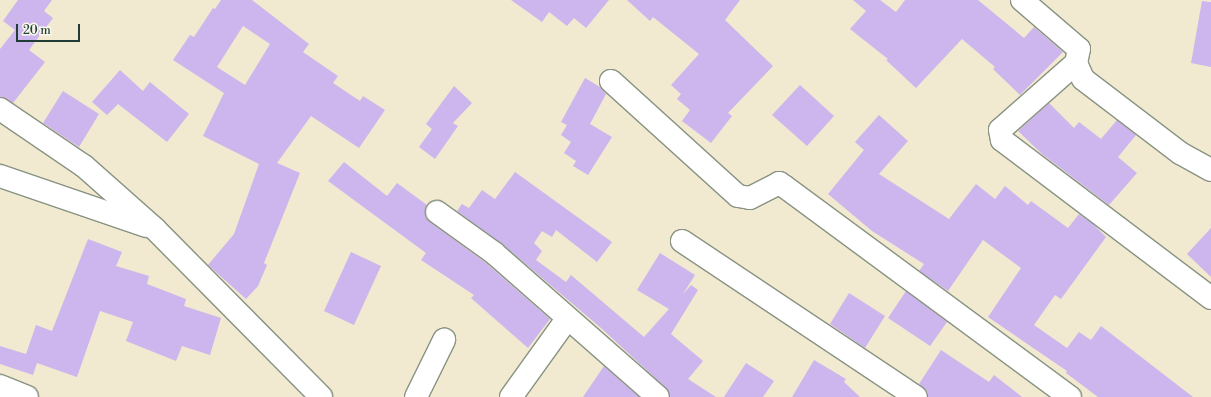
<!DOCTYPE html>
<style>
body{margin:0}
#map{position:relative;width:1211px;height:397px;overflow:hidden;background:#f1e9d0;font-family:"Libre Bodoni",serif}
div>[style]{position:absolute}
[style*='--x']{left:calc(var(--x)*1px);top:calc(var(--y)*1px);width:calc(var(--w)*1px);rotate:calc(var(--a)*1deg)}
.building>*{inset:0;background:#cdb6ee}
.roads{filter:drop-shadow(1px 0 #889382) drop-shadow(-1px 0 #889382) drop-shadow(0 1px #889382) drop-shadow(0 -1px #889382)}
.minor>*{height:22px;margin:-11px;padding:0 11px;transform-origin:11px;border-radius:11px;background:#fff}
span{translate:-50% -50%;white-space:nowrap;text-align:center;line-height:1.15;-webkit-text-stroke:3.5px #fbf7ec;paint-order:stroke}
.scale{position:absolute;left:16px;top:24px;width:64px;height:18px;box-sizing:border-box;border:2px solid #1f3d34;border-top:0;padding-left:5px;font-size:12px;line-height:14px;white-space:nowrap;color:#1f3d34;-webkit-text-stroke:3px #fbf7ec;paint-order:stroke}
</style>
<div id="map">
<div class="building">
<i style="clip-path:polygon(18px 0,52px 0,44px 11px,53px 18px,29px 50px,45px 62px,13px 103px,0 97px,0 49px,15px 30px,3px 21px)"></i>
<i style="clip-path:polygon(evenodd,221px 0,252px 0,309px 44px,303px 52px,338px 76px,333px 83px,360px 101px,363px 96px,385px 110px,359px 148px,311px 116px,277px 163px,300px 173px,264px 263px,267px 265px,258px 286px,246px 299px,208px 265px,234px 234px,259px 164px,203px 136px,224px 93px,173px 60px,190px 35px,194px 37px,213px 8px,215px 9px,221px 0,243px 26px,270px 44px,245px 85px,217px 67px,243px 26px)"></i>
<i style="clip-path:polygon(511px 0,609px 0,586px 28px,574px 18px,567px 26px,549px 12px,542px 22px)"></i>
<i style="clip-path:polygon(627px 0,740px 0,725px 20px,773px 66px,728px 113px,732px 116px,711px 143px,682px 121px,690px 110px,677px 99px,681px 94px,671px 85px,699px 54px,653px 17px,650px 21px)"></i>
<i style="clip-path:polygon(853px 0,880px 0,896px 12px,905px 0,978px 0,1024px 38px,1034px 27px,1063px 52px,1020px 95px,993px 69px,995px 67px,962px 39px,916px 88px,886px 60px,888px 59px,850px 29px,866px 11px)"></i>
<i style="clip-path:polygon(1202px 1px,1211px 2px,1211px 67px,1191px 63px)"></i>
<i style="clip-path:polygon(120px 70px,143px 91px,150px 82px,189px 114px,167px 142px,118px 104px,107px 115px,92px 102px)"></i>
<i style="clip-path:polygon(585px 78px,600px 87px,606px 94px,590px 124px,612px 137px,588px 175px,573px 166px,576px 161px,564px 153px,571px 142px,561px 135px,567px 125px,561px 122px)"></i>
<i style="clip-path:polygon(800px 85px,834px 116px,807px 146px,772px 115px)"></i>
<i style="clip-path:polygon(454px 86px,472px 103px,453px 123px,458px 126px,435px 159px,419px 147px,432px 129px,426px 124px)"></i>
<i style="clip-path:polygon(63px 91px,99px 114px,79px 147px,43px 123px)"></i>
<i style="clip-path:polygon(1049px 103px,1074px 128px,1079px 122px,1101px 139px,1117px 120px,1136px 135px,1118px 157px,1137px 173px,1109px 205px,1042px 154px,1018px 131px)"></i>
<i style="clip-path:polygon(879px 115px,908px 141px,879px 174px,949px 219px,976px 184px,995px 199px,1005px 186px,1028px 205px,1031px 201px,1068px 228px,1079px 214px,1093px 224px,1106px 237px,1061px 299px,1055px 295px,1034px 325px,1067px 348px,1079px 332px,1091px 340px,1101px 326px,1193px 397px,1098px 397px,1066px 373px,1067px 371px,988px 317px,1021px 268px,983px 240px,948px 291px,919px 271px,924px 264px,872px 231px,828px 194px,864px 150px,855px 142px)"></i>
<i style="clip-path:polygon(344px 162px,387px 196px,397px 183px,427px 205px,425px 217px,430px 222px,486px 263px,550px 319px,528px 348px,471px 298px,474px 295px,421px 260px,426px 253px,328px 181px)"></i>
<i style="clip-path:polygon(515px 172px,612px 242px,597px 262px,556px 230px,552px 237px,542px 231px,534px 243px,542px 251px,536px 260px,566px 282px,571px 275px,644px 337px,669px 309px,637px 290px,660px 253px,695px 275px,683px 294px,691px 285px,698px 290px,671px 334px,703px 361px,688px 379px,716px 397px,670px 397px,666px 388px,601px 328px,502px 244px,457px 211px,462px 204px,469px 208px,482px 190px,495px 199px)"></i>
<i style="clip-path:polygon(1211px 228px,1211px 277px,1187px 254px)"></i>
<i style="clip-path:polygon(88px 239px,122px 252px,116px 266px,149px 276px,147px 284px,186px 299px,184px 306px,221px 318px,210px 355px,182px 346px,176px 361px,126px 341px,133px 322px,100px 311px,77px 377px,37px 363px,33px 375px,0 364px,0 346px,26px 354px,36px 325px,52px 331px)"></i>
<i style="clip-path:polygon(351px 252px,381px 266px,354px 325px,324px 311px)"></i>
<i style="clip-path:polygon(906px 291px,947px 322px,930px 346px,888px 318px)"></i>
<i style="clip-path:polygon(849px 293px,885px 316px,865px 348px,830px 324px)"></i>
<i style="clip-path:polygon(941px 350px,989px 382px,994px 375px,1022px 397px,928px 397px,927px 391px,919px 384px)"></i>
<i style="clip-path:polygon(814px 360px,846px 379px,844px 382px,860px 397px,792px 397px)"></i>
<i style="clip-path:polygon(746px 363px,774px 381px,763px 397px,724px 397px)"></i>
<i style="clip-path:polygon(604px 366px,639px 397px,583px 397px)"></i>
</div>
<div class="roads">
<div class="minor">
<i style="--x:1022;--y:0;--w:75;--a:40.7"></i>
<i style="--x:1079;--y:49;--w:14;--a:102"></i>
<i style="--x:1076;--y:63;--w:17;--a:66"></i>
<i style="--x:1083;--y:79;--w:122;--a:37.3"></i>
<i style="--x:1180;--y:153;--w:35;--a:29"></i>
<i style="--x:1076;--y:63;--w:101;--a:138.6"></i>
<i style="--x:1000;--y:130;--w:10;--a:79"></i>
<i style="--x:1002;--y:140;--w:262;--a:37.1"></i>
<i style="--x:611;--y:81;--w:171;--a:42.2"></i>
<i style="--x:738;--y:196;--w:12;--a:9"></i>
<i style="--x:750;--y:198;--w:33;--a:-27"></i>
<i style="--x:779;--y:183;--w:7;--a:34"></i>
<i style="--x:785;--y:187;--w:354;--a:36.4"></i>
<i style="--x:0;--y:109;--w:102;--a:34.2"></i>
<i style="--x:84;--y:166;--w:95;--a:41.6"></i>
<i style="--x:155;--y:229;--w:236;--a:45.3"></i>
<i style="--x:0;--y:176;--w:154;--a:18.9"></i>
<i style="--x:437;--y:212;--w:70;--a:35.7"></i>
<i style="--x:494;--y:253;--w:218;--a:41.3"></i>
<i style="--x:682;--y:241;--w:281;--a:33.7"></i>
<i style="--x:0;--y:386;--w:29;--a:22"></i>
<i style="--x:416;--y:397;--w:64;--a:-63.8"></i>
<i style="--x:511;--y:397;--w:96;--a:-54.3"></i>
</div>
</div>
<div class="scale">20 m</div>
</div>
